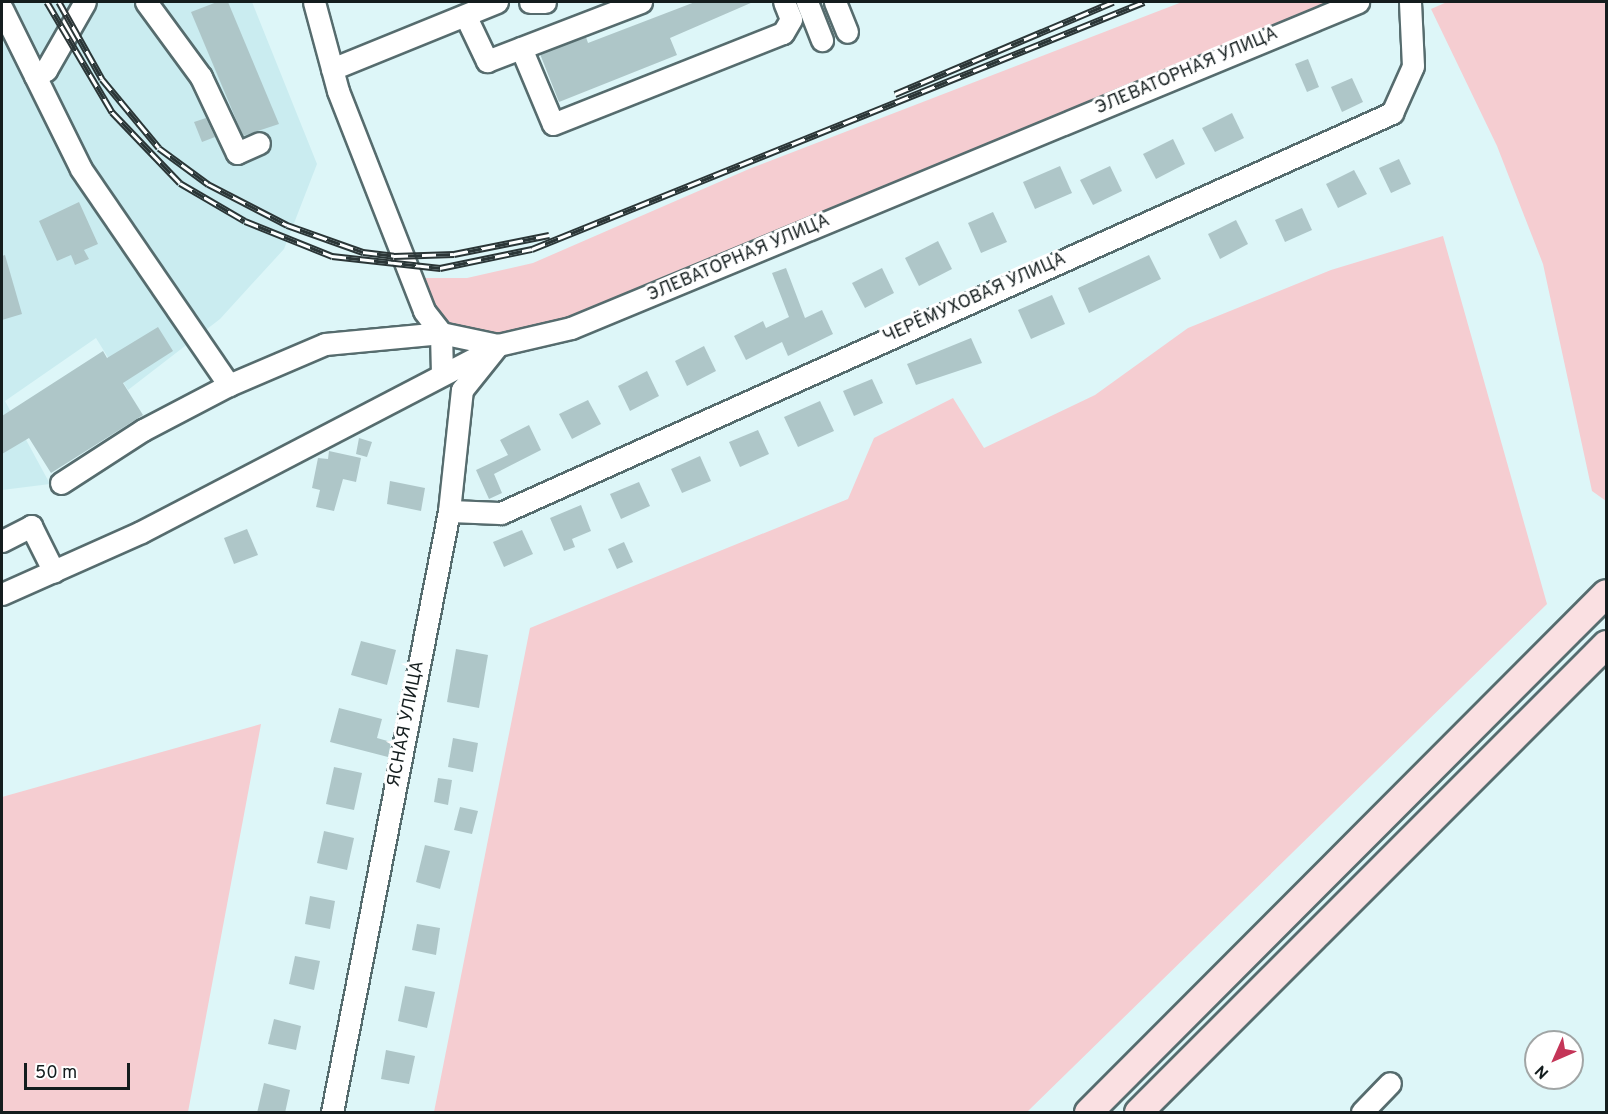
<!DOCTYPE html>
<meta charset="utf-8">
<style>
body{margin:0}
#map{position:relative;width:1608px;height:1114px;overflow:hidden;background:#ddf6f8;font-family:Overpass,sans-serif}
div>[style]{position:absolute}
[style*='--x']{left:calc(var(--x)*1px);top:calc(var(--y)*1px);width:calc(var(--w)*1px);rotate:calc(var(--a)*1deg)}
.built>*{inset:0;background:#caecf0}
.green>*{inset:0;background:#f5cdd1}
.building>*{inset:0;background:#aec6c8}
.roads{filter:drop-shadow(2px 0 #566c6e) drop-shadow(-2px 0 #566c6e) drop-shadow(0 2px #566c6e) drop-shadow(0 -2px #566c6e)}
.minor>*{height:21px;margin:-10.5px;padding:0 10.5px;transform-origin:10.5px;border-radius:10.5px;background:#fff}
.major>*{height:27px;margin:-13.5px;padding:0 13.5px;transform-origin:13.5px;border-radius:13.5px;background:#fae0e2}
.rail>*{height:7px;margin-top:-3.5px;transform-origin:0;background:repeating-linear-gradient(90deg,#fff 0 14px,#2b3637 0 28px);box-sizing:border-box;border-block:2px solid #2b3637}
span{translate:-50% -50%;white-space:nowrap;text-align:center;line-height:1.15;-webkit-text-stroke:6px #fff;paint-order:stroke}
.street-label{font-size:18px;color:#141d1e}
.frame{position:absolute;inset:0;border:3px solid #141d1e;pointer-events:none}
.north{position:absolute;left:1524px;top:1030px;width:60px;height:60px;box-sizing:border-box;background:#fff;border:2px solid #a1a5a5;border-radius:50%;rotate:225deg;font-size:16px;font-weight:700;line-height:24px;text-align:center;color:#141d1e}
.north::after{content:'';display:block;margin:auto;width:21px;height:27px;background:#c43558;clip-path:polygon(50% 0,100% 100%,50% 72%,0 100%)}
.scale{position:absolute;left:24px;top:1063px;width:106px;height:27px;box-sizing:border-box;border:3px solid #141d1e;border-top:0;padding-left:8px;font-size:18px;line-height:21px;white-space:nowrap;color:#141d1e;-webkit-text-stroke:4px #fff;paint-order:stroke}
</style>
<div id="map">
<div class="built">
<i style="clip-path:polygon(2px 2px,252px 2px,317px 164px,284px 249px,220px 319px,128px 390px,96px 338px,5px 401px,50px 484px,2px 490px)"></i>
</div>
<div class="green">
<i style="clip-path:polygon(1182px 2px,1329px 2px,564px 319px,497px 335px,452px 326px,437px 313px,424px 278px,467px 278px,533px 263px,749px 169px)"></i>
<i style="clip-path:polygon(1447px 2px,1606px 2px,1606px 501px,1592px 491px,1543px 264px,1497px 146px,1431px 9px)"></i>
<i style="clip-path:polygon(1443px 236px,1547px 604px,1027px 1112px,434px 1112px,530px 628px,848px 499px,874px 438px,953px 398px,984px 448px,1095px 395px,1188px 328px,1331px 270px)"></i>
<i style="clip-path:polygon(261px 724px,188px 1112px,2px 1112px,2px 797px)"></i>
</div>
<div class="building">
<i style="clip-path:polygon(217px 2px,228px 2px,279px 124px,243px 136px,191px 12px)"></i>
<i style="clip-path:polygon(695px 2px,753px 2px,670px 38px,677px 55px,559px 102px,540px 54px,586px 37px,588px 43px)"></i>
<i style="clip-path:polygon(1308px 59px,1319px 87px,1307px 92px,1295px 64px)"></i>
<i style="clip-path:polygon(1352px 78px,1363px 102px,1342px 112px,1331px 87px)"></i>
<i style="clip-path:polygon(1232px 113px,1244px 138px,1215px 152px,1202px 128px)"></i>
<i style="clip-path:polygon(206px 118px,215px 137px,202px 142px,194px 122px)"></i>
<i style="clip-path:polygon(1173px 139px,1185px 164px,1156px 179px,1143px 154px)"></i>
<i style="clip-path:polygon(1399px 159px,1411px 184px,1391px 193px,1379px 168px)"></i>
<i style="clip-path:polygon(1060px 166px,1072px 193px,1035px 209px,1023px 182px)"></i>
<i style="clip-path:polygon(1110px 166px,1122px 191px,1093px 205px,1080px 180px)"></i>
<i style="clip-path:polygon(1354px 170px,1367px 194px,1338px 208px,1326px 184px)"></i>
<i style="clip-path:polygon(79px 202px,98px 244px,84px 250px,89px 259px,75px 265px,71px 255px,57px 261px,39px 221px)"></i>
<i style="clip-path:polygon(1302px 208px,1312px 230px,1285px 242px,1275px 220px)"></i>
<i style="clip-path:polygon(993px 212px,1007px 242px,981px 253px,968px 223px)"></i>
<i style="clip-path:polygon(1236px 220px,1248px 244px,1220px 259px,1208px 234px)"></i>
<i style="clip-path:polygon(938px 241px,952px 269px,919px 286px,905px 258px)"></i>
<i style="clip-path:polygon(5px 255px,22px 314px,2px 320px,2px 256px)"></i>
<i style="clip-path:polygon(1149px 255px,1161px 279px,1089px 313px,1078px 288px)"></i>
<i style="clip-path:polygon(786px 268px,805px 318px,822px 310px,833px 334px,788px 356px,782px 342px,746px 360px,734px 336px,763px 321px,766px 328px,789px 317px,772px 273px)"></i>
<i style="clip-path:polygon(882px 268px,894px 293px,865px 308px,852px 283px)"></i>
<i style="clip-path:polygon(1052px 295px,1065px 324px,1031px 339px,1018px 310px)"></i>
<i style="clip-path:polygon(158px 327px,173px 351px,123px 383px,143px 415px,51px 473px,29px 438px,2px 454px,2px 416px,103px 351px,107px 358px)"></i>
<i style="clip-path:polygon(971px 338px,982px 363px,916px 385px,907px 364px)"></i>
<i style="clip-path:polygon(704px 346px,716px 371px,687px 386px,675px 361px)"></i>
<i style="clip-path:polygon(647px 371px,659px 396px,630px 411px,618px 386px)"></i>
<i style="clip-path:polygon(872px 379px,883px 403px,854px 416px,843px 391px)"></i>
<i style="clip-path:polygon(588px 400px,601px 424px,572px 439px,559px 414px)"></i>
<i style="clip-path:polygon(820px 401px,834px 431px,798px 447px,784px 417px)"></i>
<i style="clip-path:polygon(529px 425px,541px 450px,494px 474px,502px 493px,489px 499px,476px 470px,508px 455px,500px 440px)"></i>
<i style="clip-path:polygon(758px 430px,769px 454px,740px 467px,729px 442px)"></i>
<i style="clip-path:polygon(359px 438px,372px 442px,367px 457px,356px 454px)"></i>
<i style="clip-path:polygon(329px 451px,361px 458px,356px 482px,343px 479px,334px 511px,316px 507px,320px 490px,312px 488px,318px 458px,328px 459px)"></i>
<i style="clip-path:polygon(700px 456px,711px 481px,682px 493px,671px 469px)"></i>
<i style="clip-path:polygon(390px 481px,425px 488px,421px 511px,387px 504px)"></i>
<i style="clip-path:polygon(639px 482px,650px 506px,621px 519px,610px 494px)"></i>
<i style="clip-path:polygon(581px 505px,591px 531px,572px 539px,575px 547px,564px 551px,550px 518px)"></i>
<i style="clip-path:polygon(247px 529px,258px 555px,234px 564px,224px 538px)"></i>
<i style="clip-path:polygon(522px 530px,533px 554px,504px 567px,493px 542px)"></i>
<i style="clip-path:polygon(624px 542px,633px 562px,617px 569px,608px 549px)"></i>
<i style="clip-path:polygon(361px 641px,396px 650px,387px 685px,351px 675px)"></i>
<i style="clip-path:polygon(456px 649px,488px 655px,479px 708px,447px 702px)"></i>
<i style="clip-path:polygon(339px 708px,382px 719px,377px 738px,391px 742px,388px 757px,330px 742px)"></i>
<i style="clip-path:polygon(453px 738px,478px 743px,473px 772px,448px 767px)"></i>
<i style="clip-path:polygon(334px 767px,362px 773px,354px 810px,326px 804px)"></i>
<i style="clip-path:polygon(438px 778px,452px 780px,448px 805px,434px 802px)"></i>
<i style="clip-path:polygon(460px 807px,478px 811px,472px 834px,454px 830px)"></i>
<i style="clip-path:polygon(324px 831px,354px 838px,347px 870px,317px 863px)"></i>
<i style="clip-path:polygon(425px 845px,450px 851px,440px 889px,416px 882px)"></i>
<i style="clip-path:polygon(310px 896px,335px 901px,330px 929px,305px 924px)"></i>
<i style="clip-path:polygon(417px 924px,440px 928px,436px 955px,412px 950px)"></i>
<i style="clip-path:polygon(295px 956px,320px 961px,314px 990px,289px 984px)"></i>
<i style="clip-path:polygon(405px 986px,435px 992px,427px 1028px,398px 1021px)"></i>
<i style="clip-path:polygon(274px 1019px,301px 1026px,296px 1050px,268px 1044px)"></i>
<i style="clip-path:polygon(386px 1050px,415px 1056px,409px 1084px,381px 1079px)"></i>
<i style="clip-path:polygon(264px 1083px,290px 1090px,285px 1113px,257px 1113px)"></i>
</div>
<div class="roads">
<div class="minor">
<i style="--x:146;--y:2;--w:93;--a:53.7"></i>
<i style="--x:201;--y:77;--w:84;--a:64.7"></i>
<i style="--x:237;--y:153;--w:24;--a:-24"></i>
<i style="--x:314;--y:2;--w:92;--a:74.9"></i>
<i style="--x:338;--y:91;--w:236;--a:68.6"></i>
<i style="--x:424;--y:311;--w:28;--a:52"></i>
<i style="--x:441;--y:333;--w:58;--a:11.9"></i>
<i style="--x:498;--y:345;--w:75;--a:-13.1"></i>
<i style="--x:571;--y:328;--w:852;--a:-22.5"></i>
<i style="--x:530;--y:2;--w:15;--a:0"></i>
<i style="--x:807;--y:2;--w:41;--a:68.5"></i>
<i style="--x:835;--y:2;--w:32;--a:68"></i>
<i style="--x:2;--y:9;--w:178;--a:63.7"></i>
<i style="--x:81;--y:169;--w:262;--a:55.6"></i>
<i style="--x:229;--y:385;--w:104;--a:-23.1"></i>
<i style="--x:325;--y:344;--w:117;--a:-5.4"></i>
<i style="--x:441;--y:333;--w:41;--a:88.6"></i>
<i style="--x:466;--y:17;--w:49;--a:64.5"></i>
<i style="--x:487;--y:61;--w:165;--a:-21"></i>
<i style="--x:521;--y:48;--w:82;--a:67.2"></i>
<i style="--x:553;--y:124;--w:247;--a:-21.6"></i>
<i style="--x:783;--y:33;--w:16;--a:-60"></i>
<i style="--x:791;--y:19;--w:18;--a:-112"></i>
<i style="--x:332;--y:69;--w:178;--a:-22.1"></i>
<i style="--x:35;--y:76;--w:13;--a:-29"></i>
<i style="--x:46;--y:70;--w:78;--a:-60.2"></i>
<i style="--x:61;--y:483;--w:98;--a:-32.9"></i>
<i style="--x:143;--y:430;--w:97;--a:-27.6"></i>
<i style="--x:449;--y:511;--w:52;--a:2.2"></i>
<i style="--x:501;--y:513;--w:977;--a:-24.18"></i>
<i style="--x:1392;--y:113;--w:51;--a:-65.9"></i>
<i style="--x:1413;--y:66;--w:64;--a:-92.7"></i>
<i style="--x:2;--y:541;--w:33;--a:-27"></i>
<i style="--x:31;--y:526;--w:51;--a:63.4"></i>
<i style="--x:2;--y:594;--w:152;--a:-24"></i>
<i style="--x:141;--y:532;--w:396;--a:-27.5"></i>
<i style="--x:332;--y:1112;--w:612;--a:-78.98"></i>
<i style="--x:449;--y:511;--w:122;--a:-83.9"></i>
<i style="--x:462;--y:390;--w:58;--a:-51.3"></i>
<i style="--x:1362;--y:1112;--w:40;--a:-46"></i>
</div>
<div class="major">
<i style="--x:1088;--y:1112;--w:733;--a:-45.06"></i>
<i style="--x:1138;--y:1112;--w:662;--a:-45"></i>
</div>
</div>
<div class="rail">
<i style="--x:47;--y:2;--w:128;--a:59.4"></i>
<i style="--x:112;--y:112;--w:98;--a:46.2"></i>
<i style="--x:180;--y:183;--w:75;--a:30.3"></i>
<i style="--x:245;--y:221;--w:94;--a:21.9"></i>
<i style="--x:332;--y:256;--w:109;--a:6.3"></i>
<i style="--x:440;--y:268;--w:94;--a:-11.7"></i>
<i style="--x:532;--y:249;--w:660;--a:-21.98"></i>
<i style="--x:59;--y:2;--w:88;--a:60.8"></i>
<i style="--x:102;--y:79;--w:89;--a:50.4"></i>
<i style="--x:159;--y:148;--w:61;--a:36.3"></i>
<i style="--x:208;--y:184;--w:89;--a:27.4"></i>
<i style="--x:287;--y:225;--w:81;--a:19.6"></i>
<i style="--x:363;--y:252;--w:31;--a:7"></i>
<i style="--x:394;--y:256;--w:60;--a:-1.9"></i>
<i style="--x:454;--y:254;--w:97;--a:-11.3"></i>
<i style="--x:895;--y:94;--w:237;--a:-22.9"></i>
</div>
<div class="street-label">
<span style="left:1187px;top:72px;rotate:-23deg">ЭЛЕВАТОРНАЯ УЛИЦА</span>
<span style="left:739px;top:259px;rotate:-23deg">ЭЛЕВАТОРНАЯ УЛИЦА</span>
<span style="left:975px;top:299px;rotate:-24deg">ЧЕРЁМУХОВАЯ УЛИЦА</span>
<span style="left:407px;top:724px;rotate:-79deg">ЯСНАЯ УЛИЦА</span>
</div>
<div class="frame"></div>
<div class="north">N</div>
<div class="scale">50 m</div>
</div>
